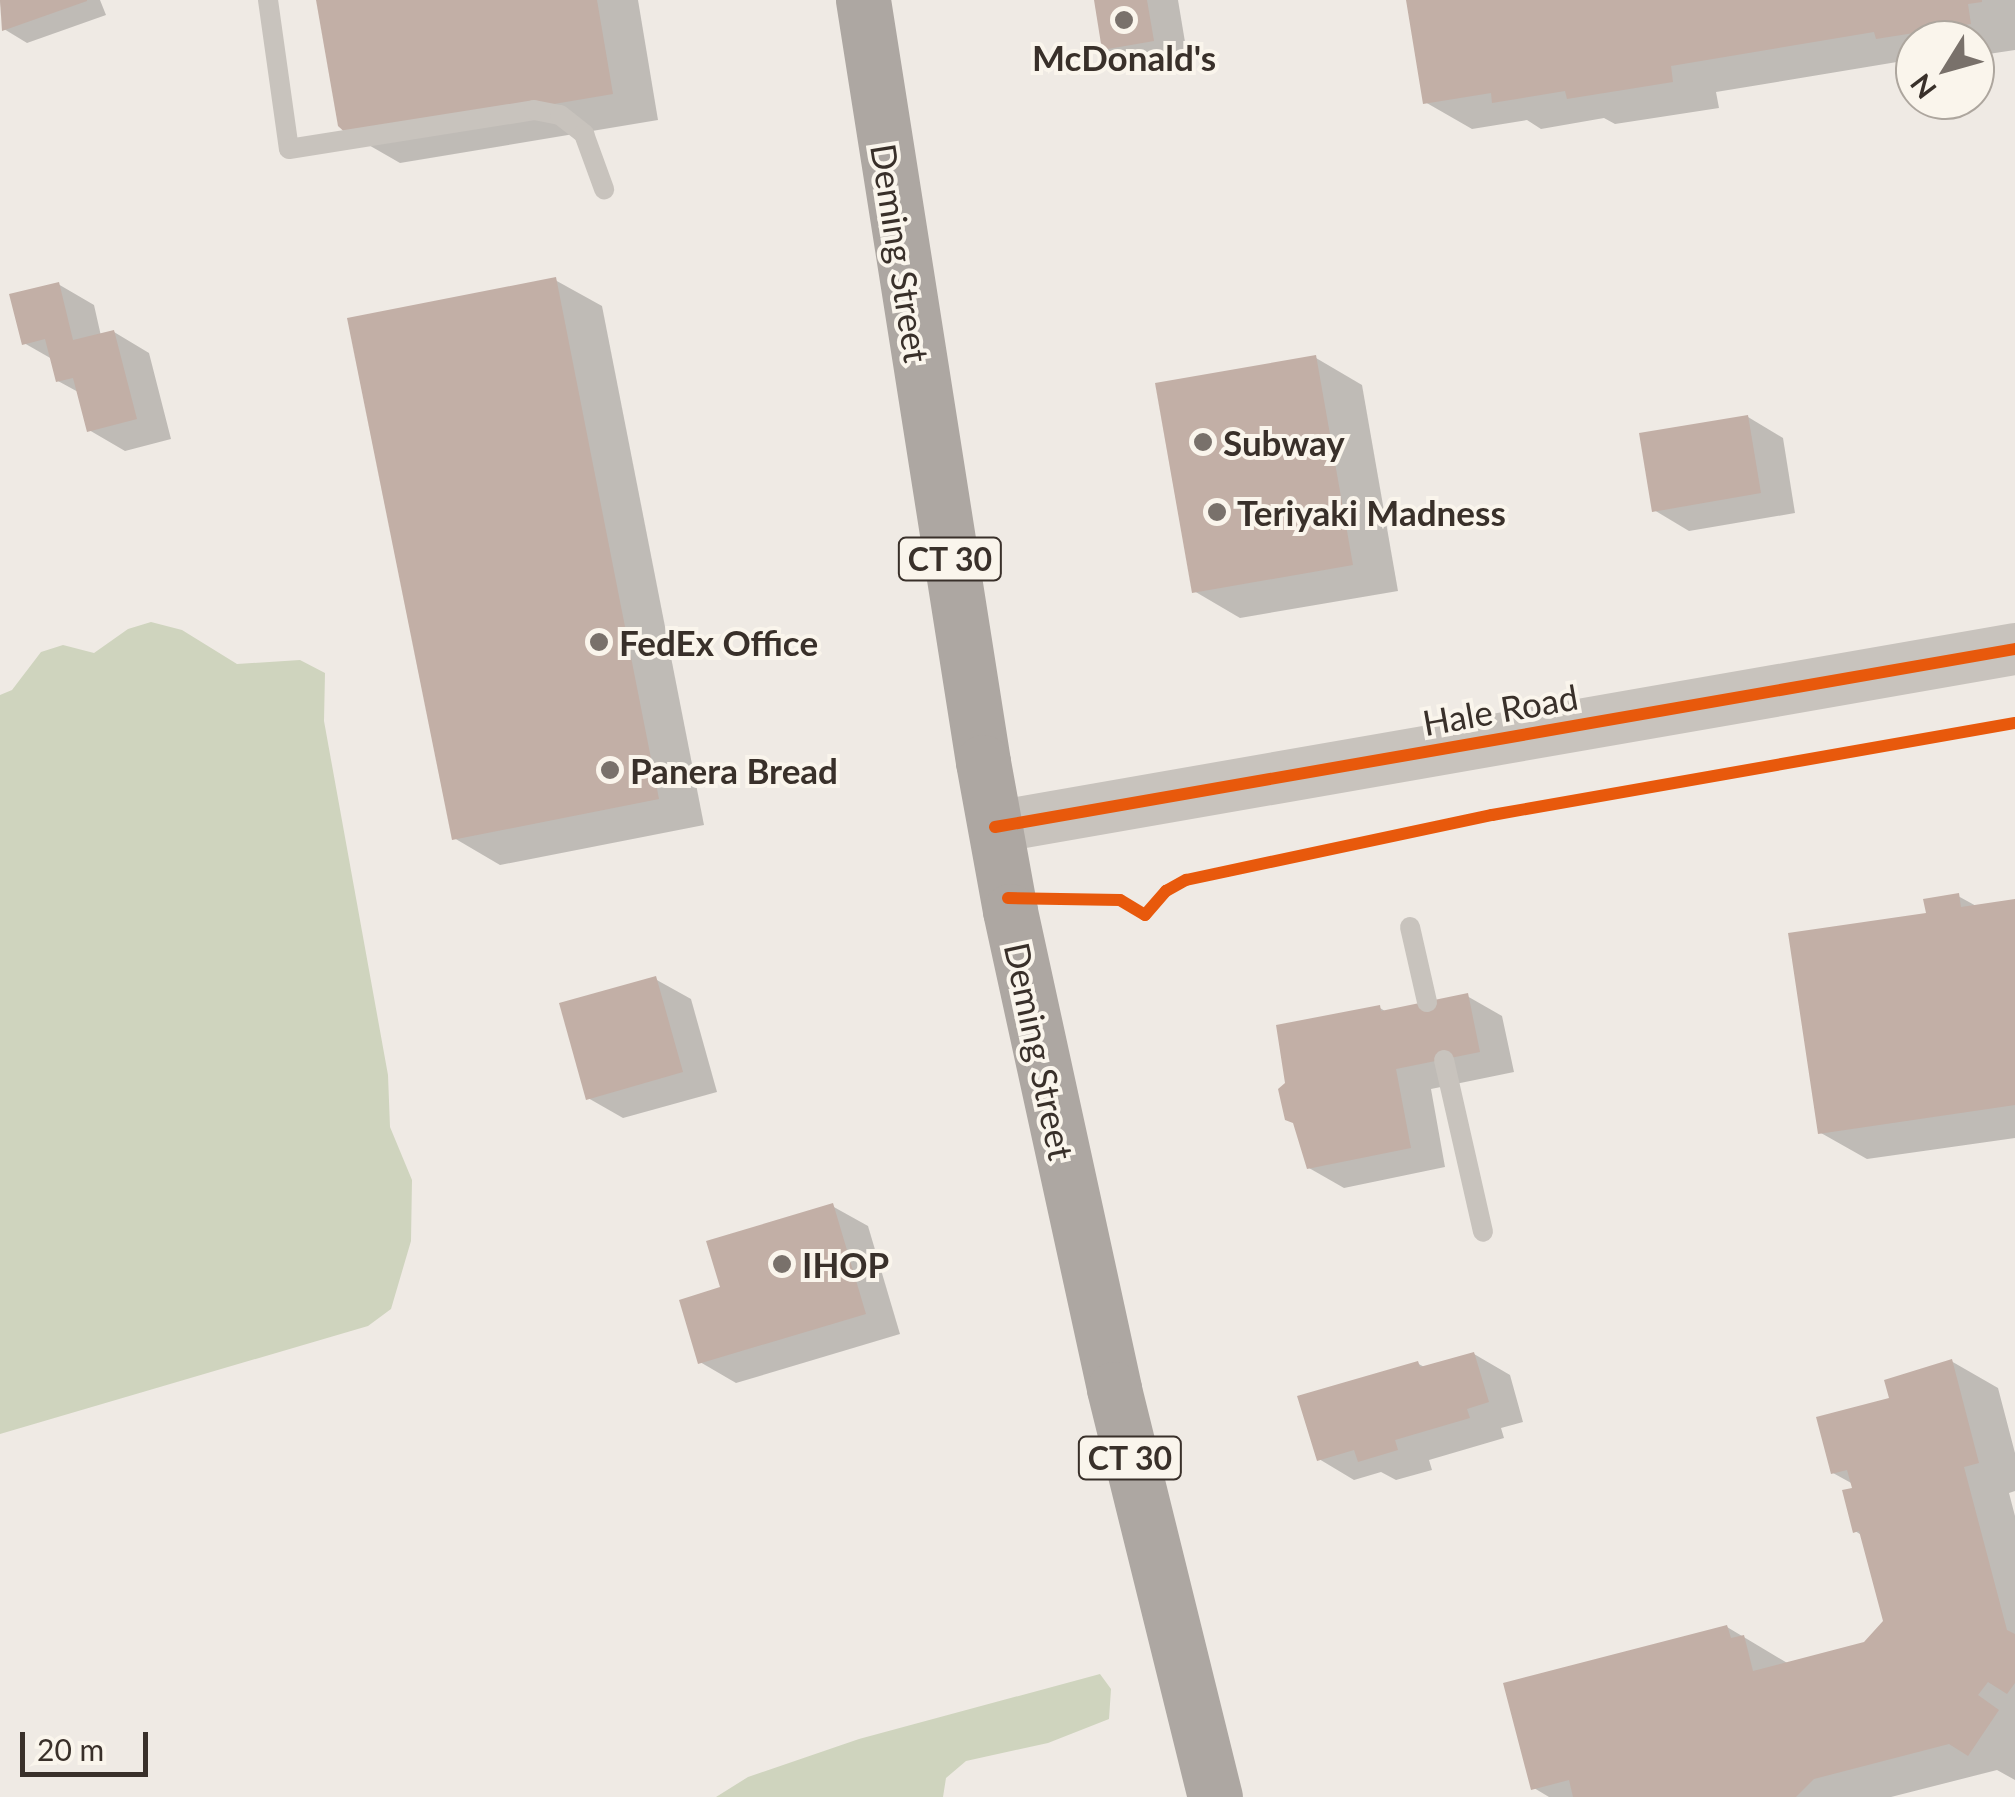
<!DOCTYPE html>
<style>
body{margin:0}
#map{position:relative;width:2015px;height:1797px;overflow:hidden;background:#efeae4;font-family:Lato,sans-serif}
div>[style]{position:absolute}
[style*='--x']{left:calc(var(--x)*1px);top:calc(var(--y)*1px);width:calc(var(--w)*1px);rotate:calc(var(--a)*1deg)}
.green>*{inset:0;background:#cfd4be}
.shadow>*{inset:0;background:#0003}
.building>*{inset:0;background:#c2afa6}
.service>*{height:20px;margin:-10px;padding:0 10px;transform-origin:10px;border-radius:10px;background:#c8c3bd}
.tertiary>*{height:52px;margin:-26px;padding:0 26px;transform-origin:26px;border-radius:26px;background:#c8c3bd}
.primary>*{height:55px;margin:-27.5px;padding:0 27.5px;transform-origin:27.5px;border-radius:27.5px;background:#ada7a2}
.cycleway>*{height:12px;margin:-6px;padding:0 6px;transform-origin:6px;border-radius:6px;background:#e8590c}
.dots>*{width:28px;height:28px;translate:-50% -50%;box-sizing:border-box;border:5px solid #faf5ec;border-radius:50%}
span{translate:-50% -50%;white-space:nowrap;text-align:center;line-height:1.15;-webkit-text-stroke:8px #faf5ec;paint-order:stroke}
.shield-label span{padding:2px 8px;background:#faf5ec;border:2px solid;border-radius:8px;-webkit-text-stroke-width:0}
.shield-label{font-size:32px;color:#39302a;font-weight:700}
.poi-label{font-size:35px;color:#39302a;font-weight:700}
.left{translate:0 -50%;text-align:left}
.street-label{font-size:35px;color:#39302a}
.north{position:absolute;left:1895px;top:20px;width:100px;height:100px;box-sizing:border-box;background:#faf5ec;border:2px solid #ada69e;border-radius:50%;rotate:233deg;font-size:28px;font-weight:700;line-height:40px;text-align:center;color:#39302a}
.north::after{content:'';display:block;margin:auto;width:35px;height:45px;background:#79716b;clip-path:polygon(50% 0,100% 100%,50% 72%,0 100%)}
.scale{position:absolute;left:20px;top:1732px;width:128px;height:45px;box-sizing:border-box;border:5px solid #39302a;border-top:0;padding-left:12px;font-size:30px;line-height:35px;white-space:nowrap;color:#39302a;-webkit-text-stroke:8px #faf5ec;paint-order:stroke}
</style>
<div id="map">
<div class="green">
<i style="clip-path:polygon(151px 622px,182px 630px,237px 664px,300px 660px,325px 673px,324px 721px,388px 1075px,390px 1127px,412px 1180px,411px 1241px,391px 1309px,368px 1326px,0 1434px,0 695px,12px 690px,41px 652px,63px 645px,94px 653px,128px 629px)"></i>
<i style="clip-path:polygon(1100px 1674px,1111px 1689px,1109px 1719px,1048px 1743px,966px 1761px,946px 1778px,943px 1797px,716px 1797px,748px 1777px,859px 1739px)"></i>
</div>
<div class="shadow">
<i style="clip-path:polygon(0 0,100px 0,106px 15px,27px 43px,4px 29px)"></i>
<i style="clip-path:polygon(319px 0,638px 0,658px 120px,400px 163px,353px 136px)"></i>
<i style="clip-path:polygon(1096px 0,1178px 0,1188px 60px,1140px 68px,1104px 48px)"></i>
<i style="clip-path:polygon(1408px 0,2015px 0,2015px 50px,1975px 56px,1975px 40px,1915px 40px,1915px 59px,1716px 92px,1719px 108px,1615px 124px,1604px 118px,1541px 129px,1527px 120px,1472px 129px,1425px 102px)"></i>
<i style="clip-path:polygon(555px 280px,602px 306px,704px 825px,500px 865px,454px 838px)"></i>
<i style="clip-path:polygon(58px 284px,94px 305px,101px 336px,114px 332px,149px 353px,171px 439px,125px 451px,89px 430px,80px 393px,58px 381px,52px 359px,24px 343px)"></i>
<i style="clip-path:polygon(1316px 358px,1362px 385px,1398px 591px,1240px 618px,1194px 591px)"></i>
<i style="clip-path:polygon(1748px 417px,1783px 438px,1795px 513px,1689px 531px,1654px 510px)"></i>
<i style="clip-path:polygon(1958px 896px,1978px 907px,2015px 902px,2015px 1138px,1867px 1159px,1821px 1133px)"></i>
<i style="clip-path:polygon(655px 979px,691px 999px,717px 1092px,623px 1118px,588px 1098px)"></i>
<i style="clip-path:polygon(1467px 996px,1502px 1016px,1514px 1072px,1431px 1089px,1445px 1167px,1344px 1188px,1309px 1168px,1380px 1008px,1388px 1013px)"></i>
<i style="clip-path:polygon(832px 1206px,868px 1226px,900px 1334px,736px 1383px,700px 1362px,723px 1289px)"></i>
<i style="clip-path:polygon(1474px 1354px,1510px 1375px,1523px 1422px,1501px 1428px,1504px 1438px,1429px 1460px,1432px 1470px,1396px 1480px,1381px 1472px,1354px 1480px,1319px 1459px,1417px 1363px,1426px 1368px)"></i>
<i style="clip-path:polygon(1951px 1361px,1998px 1388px,2015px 1453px,2015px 1491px,2009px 1493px,2015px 1516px,2015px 1780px,1997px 1770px,1891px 1797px,1549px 1797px,1534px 1788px,1727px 1627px,1789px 1664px,1865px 1644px,1885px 1622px,1863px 1536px,1855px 1531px,1853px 1484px,1833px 1473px,1892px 1400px)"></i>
</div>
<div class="building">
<i style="clip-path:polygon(0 0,87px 0,87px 1px,2px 31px)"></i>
<i style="clip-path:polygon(316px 0,597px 0,613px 94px,351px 138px,338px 126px)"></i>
<i style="clip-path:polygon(1094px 0,1147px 0,1154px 41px,1102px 50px)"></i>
<i style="clip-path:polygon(1406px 0,1982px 0,1982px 2px,1968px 4px,1971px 24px,1876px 39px,1874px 32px,1671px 66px,1673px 82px,1567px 99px,1565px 91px,1492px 103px,1491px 93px,1423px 104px)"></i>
<i style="clip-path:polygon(556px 277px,659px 799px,452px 840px,347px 318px)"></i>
<i style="clip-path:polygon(59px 282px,73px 340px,114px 330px,137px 419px,87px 432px,73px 378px,56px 382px,45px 339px,22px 345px,9px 294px)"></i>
<i style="clip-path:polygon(1316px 355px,1353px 565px,1192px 593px,1155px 383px)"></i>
<i style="clip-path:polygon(1748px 415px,1761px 493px,1652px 512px,1639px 433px)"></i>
<i style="clip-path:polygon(1959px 893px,1961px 907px,2015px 899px,2015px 1105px,1818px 1134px,1788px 933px,1926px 913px,1923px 899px)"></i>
<i style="clip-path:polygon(656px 976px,683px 1072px,586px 1100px,559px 1003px)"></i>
<i style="clip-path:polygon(1468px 993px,1480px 1052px,1396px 1069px,1411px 1148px,1307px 1169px,1293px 1123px,1285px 1120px,1278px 1089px,1285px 1083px,1276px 1025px,1380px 1005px,1381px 1011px)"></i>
<i style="clip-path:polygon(833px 1203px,866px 1314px,698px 1364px,679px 1300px,720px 1287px,706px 1241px)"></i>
<i style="clip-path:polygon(1474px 1352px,1489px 1402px,1467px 1409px,1470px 1418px,1395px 1440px,1398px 1450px,1358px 1462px,1354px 1450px,1317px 1461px,1297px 1396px,1418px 1361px,1420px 1367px)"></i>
<i style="clip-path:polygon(1952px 1359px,1979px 1463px,1964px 1467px,2007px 1630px,2015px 1634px,2015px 1683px,2007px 1694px,1988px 1682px,1978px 1695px,1999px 1710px,1968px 1756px,1949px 1744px,1814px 1779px,1796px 1797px,1573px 1797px,1569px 1780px,1531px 1790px,1503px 1683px,1727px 1625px,1731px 1638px,1744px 1635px,1753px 1671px,1864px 1642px,1883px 1621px,1859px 1531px,1853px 1533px,1842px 1490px,1852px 1488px,1847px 1470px,1831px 1474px,1816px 1417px,1889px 1398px,1884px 1380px)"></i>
</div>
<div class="service">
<i style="--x:268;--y:0;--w:150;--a:82"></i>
<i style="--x:289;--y:149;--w:248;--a:-9"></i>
<i style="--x:534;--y:110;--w:26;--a:11"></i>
<i style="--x:560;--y:115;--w:31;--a:38"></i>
<i style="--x:584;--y:134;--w:59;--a:70"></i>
<i style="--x:1410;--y:927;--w:77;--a:77.2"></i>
<i style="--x:1444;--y:1060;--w:176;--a:77.2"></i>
</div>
<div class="tertiary">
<i style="--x:995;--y:827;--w:1035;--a:-9.9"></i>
</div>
<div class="primary">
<i style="--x:863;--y:0;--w:771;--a:81.05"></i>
<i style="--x:983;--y:762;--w:151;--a:79.7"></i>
<i style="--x:1010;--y:911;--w:489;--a:77.7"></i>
<i style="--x:1114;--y:1389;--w:420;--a:76.1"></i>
</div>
<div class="cycleway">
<i style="--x:995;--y:827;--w:1035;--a:-9.9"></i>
<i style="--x:1008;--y:898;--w:112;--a:1"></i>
<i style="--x:1120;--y:900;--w:29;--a:31"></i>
<i style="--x:1145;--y:915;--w:32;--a:-49"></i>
<i style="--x:1166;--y:891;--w:23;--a:-29"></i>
<i style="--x:1186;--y:880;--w:313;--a:-12"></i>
<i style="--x:1492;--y:815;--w:531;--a:-9.98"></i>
</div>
<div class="dots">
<i style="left:1124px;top:20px;background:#79716b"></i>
<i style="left:1203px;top:442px;background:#79716b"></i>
<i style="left:1217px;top:512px;background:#79716b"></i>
<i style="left:599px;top:642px;background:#79716b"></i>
<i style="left:610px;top:770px;background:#79716b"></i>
<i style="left:782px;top:1264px;background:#79716b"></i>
</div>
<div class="shield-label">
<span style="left:950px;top:559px">CT 30</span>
<span style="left:1130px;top:1458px">CT 30</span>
</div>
<div class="poi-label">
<span style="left:1124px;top:57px">McDonald's</span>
<span class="left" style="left:1223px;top:442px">Subway</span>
<span class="left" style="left:1237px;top:512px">Teriyaki Madness</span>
<span class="left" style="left:619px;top:642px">FedEx Office</span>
<span class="left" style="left:630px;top:770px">Panera Bread</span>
<span class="left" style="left:802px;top:1264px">IHOP</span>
</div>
<div class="street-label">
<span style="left:901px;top:253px;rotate:81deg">Deming Street</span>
<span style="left:1500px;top:709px;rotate:-10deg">Hale Road</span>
<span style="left:1040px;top:1051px;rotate:78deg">Deming Street</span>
</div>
<div class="north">N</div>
<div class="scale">20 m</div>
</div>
